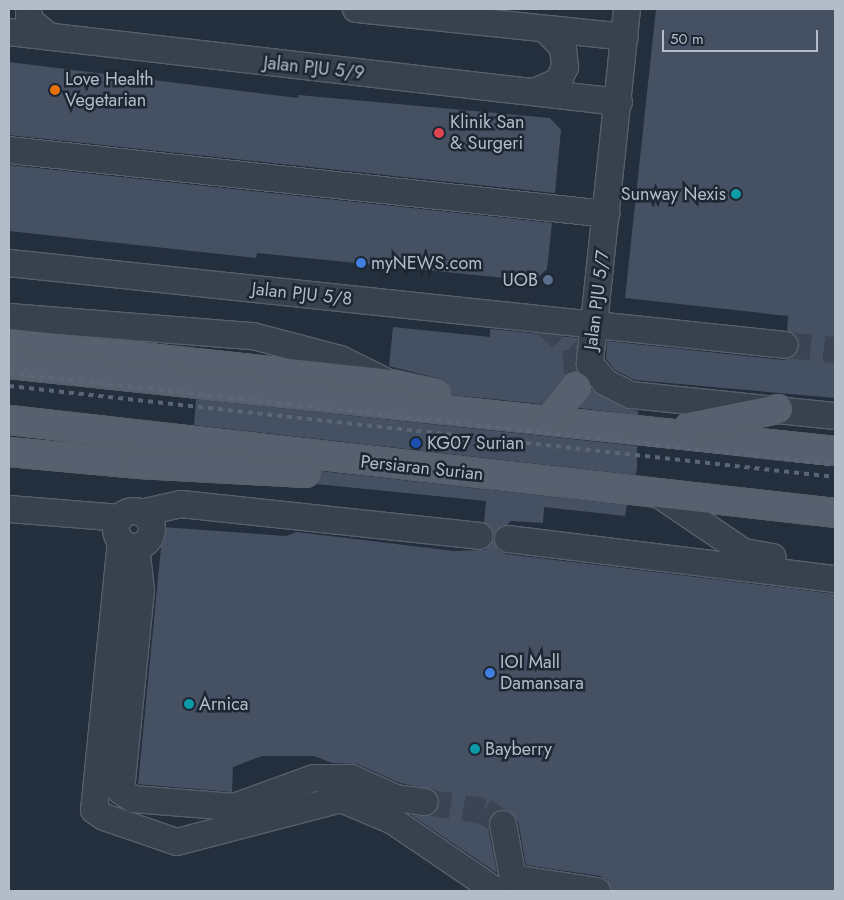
<!DOCTYPE html>
<style>
body{margin:0}
#map{position:relative;width:844px;height:900px;overflow:hidden;background:#242f3e;font-family:Jost,sans-serif}
div>[style]{position:absolute}
[style*='--x']{left:calc(var(--x)*1px);top:calc(var(--y)*1px);width:calc(var(--w)*1px);rotate:calc(var(--a)*1deg)}
.building>*{inset:0;background:#455162}
.minor-tunnel>*{height:26px;margin-top:-13px;transform-origin:0;background:repeating-linear-gradient(90deg,#3a4453 0 26px,transparent 0 39px)}
.roads{filter:drop-shadow(1px 0 #565f6c) drop-shadow(-1px 0 #565f6c) drop-shadow(0 1px #565f6c) drop-shadow(0 -1px #565f6c)}
.minor>*{height:26px;margin:-13px;padding:0 13px;transform-origin:13px;border-radius:13px;background:#38414e}
.minor>.ring{margin:-13px;padding:0;box-sizing:content-box;background:none;border:26px solid #38414e;border-radius:50%}
.major>*{height:28px;margin:-14px;padding:0 14px;transform-origin:14px;border-radius:14px;background:#56606e}
.rail>*{height:4px;margin-top:-2px;transform-origin:0;background:repeating-linear-gradient(90deg,#5a6575 0 5px,transparent 0 10px)}
.dots>*{width:14px;height:14px;translate:-50% -50%;box-sizing:border-box;border:2px solid #1d2633;border-radius:50%}
span{translate:-50% -50%;white-space:nowrap;text-align:center;line-height:1.15;-webkit-text-stroke:5px #1d2633;paint-order:stroke}
.street-label{font-size:18px;color:#b4bcc9}
.poi-label{font-size:18px;color:#b4bcc9}
.left{translate:0 -50%;text-align:left}
.right{translate:-100% -50%;text-align:right}
.frame{position:absolute;inset:0;border:10px solid #b4bcc9;pointer-events:none}
.scale{position:absolute;left:662px;top:30px;width:156px;height:22px;box-sizing:border-box;border:2px solid #b4bcc9;border-top:0;padding-left:6px;font-size:15px;line-height:18px;white-space:nowrap;color:#b4bcc9;-webkit-text-stroke:4px #1d2633;paint-order:stroke}
</style>
<div id="map">
<div class="building">
<i style="clip-path:polygon(656px 9px,835px 9px,835px 398px,635px 380px,615px 370px,606px 359px,607px 341px,783px 360px,792px 358px,800px 347px,798px 338px,787px 330px,788px 316px,625px 298px)"></i>
<i style="clip-path:polygon(9px 62px,298px 98px,298px 95px,550px 118px,561px 130px,555px 193px,9px 135px)"></i>
<i style="clip-path:polygon(9px 165px,552px 223px,547px 269px,534px 281px,257px 253px,256px 258px,9px 231px)"></i>
<i style="clip-path:polygon(393px 327px,490px 337px,490px 329px,578px 338px,577px 372px,564px 377px,542px 404px,451px 395px,447px 383px,440px 379px,389px 366px)"></i>
<i style="clip-path:polygon(591px 389px,624px 408px,638px 411px,638px 415px,579px 408px)"></i>
<i style="clip-path:polygon(196px 399px,637px 446px,637px 469px,635px 475px,194px 425px)"></i>
<i style="clip-path:polygon(321px 471px,627px 505px,625px 516px,544px 507px,543px 523px,511px 521px,494px 536px,484px 523px,486px 501px,316px 484px)"></i>
<i style="clip-path:polygon(163px 527px,286px 536px,297px 532px,454px 551px,485px 550px,493px 539px,499px 551px,506px 554px,835px 594px,835px 891px,612px 891px,607px 880px,600px 876px,526px 865px,518px 821px,508px 810px,501px 809px,493px 813px,488px 826px,497px 873px,411px 815px,430px 816px,436px 812px,440px 804px,434px 790px,400px 783px,357px 764px,332px 763px,314px 756px,262px 756px,233px 767px,232px 792px,138px 784px)"></i>
</div>
<div class="minor-tunnel">
<i style="--x:542;--y:321;--w:43;--a:40.3"></i>
<i style="--x:575;--y:349;--w:24;--a:85"></i>
<i style="--x:785;--y:345;--w:50;--a:5.7"></i>
<i style="--x:425;--y:802;--w:60;--a:8.7"></i>
<i style="--x:484;--y:811;--w:23;--a:34"></i>
</div>
<div class="roads">
<div class="minor">
<i style="--x:29;--y:9;--w:11;--a:90"></i>
<i style="--x:29;--y:20;--w:26;--a:39"></i>
<i style="--x:356;--y:9;--w:270;--a:5.9"></i>
<i style="--x:627;--y:9;--w:357;--a:96"></i>
<i style="--x:590;--y:364;--w:23;--a:50"></i>
<i style="--x:605;--y:382;--w:29;--a:27"></i>
<i style="--x:631;--y:395;--w:205;--a:5.9"></i>
<i style="--x:9;--y:32;--w:614;--a:6.55"></i>
<i style="--x:534;--y:92;--w:26;--a:-23"></i>
<i style="--x:558;--y:82;--w:17;--a:-65"></i>
<i style="--x:565;--y:67;--w:20;--a:-96"></i>
<i style="--x:563;--y:47;--w:25;--a:-135"></i>
<i style="--x:9;--y:150;--w:601;--a:6.11"></i>
<i style="--x:9;--y:263;--w:780;--a:6.03"></i>
<i style="--x:9;--y:317;--w:245;--a:4.5"></i>
<i style="--x:253;--y:336;--w:90;--a:14.8"></i>
<i style="--x:340;--y:359;--w:52;--a:26.1"></i>
<i style="--x:658;--y:494;--w:104;--a:34"></i>
<i style="--x:744;--y:552;--w:29;--a:10"></i>
<i style="--x:9;--y:509;--w:111;--a:4.6"></i>
<i class="ring" style="left:116px;top:511px;width:10px;height:10px"></i>
<i style="--x:141;--y:513;--w:41;--a:-12.7"></i>
<i style="--x:181;--y:504;--w:300;--a:6.1"></i>
<i style="--x:508;--y:539;--w:329;--a:7"></i>
<i style="--x:121;--y:541;--w:270;--a:95.7"></i>
<i style="--x:94;--y:810;--w:12;--a:35"></i>
<i style="--x:104;--y:817;--w:77;--a:18.9"></i>
<i style="--x:177;--y:842;--w:170;--a:-14.7"></i>
<i style="--x:341;--y:799;--w:56;--a:22.9"></i>
<i style="--x:393;--y:821;--w:125;--a:34.2"></i>
<i style="--x:136;--y:547;--w:43;--a:83.4"></i>
<i style="--x:141;--y:590;--w:202;--a:95.7"></i>
<i style="--x:121;--y:791;--w:14;--a:34"></i>
<i style="--x:133;--y:799;--w:101;--a:4.5"></i>
<i style="--x:234;--y:807;--w:85;--a:-19.9"></i>
<i style="--x:314;--y:778;--w:37;--a:0"></i>
<i style="--x:351;--y:778;--w:49;--a:24"></i>
<i style="--x:396;--y:798;--w:29;--a:8"></i>
<i style="--x:503;--y:824;--w:55;--a:79.5"></i>
<i style="--x:513;--y:878;--w:85;--a:8.8"></i>
</div>
<div class="major">
<i style="--x:9;--y:343;--w:384;--a:6.1"></i>
<i style="--x:391;--y:384;--w:46;--a:12.5"></i>
<i style="--x:9;--y:364;--w:831;--a:6.01"></i>
<i style="--x:9;--y:420;--w:831;--a:6.42"></i>
<i style="--x:549;--y:420;--w:43;--a:-50.7"></i>
<i style="--x:689;--y:427;--w:91;--a:-11.4"></i>
<i style="--x:9;--y:452;--w:131;--a:5.3"></i>
<i style="--x:139;--y:464;--w:167;--a:3.1"></i>
</div>
</div>
<div class="rail">
<i style="--x:9;--y:373;--w:831;--a:6.36"></i>
<i style="--x:9;--y:386;--w:831;--a:6.29"></i>
</div>
<div class="dots">
<i style="left:55px;top:90px;background:#e8710a"></i>
<i style="left:439px;top:133px;background:#e0444e"></i>
<i style="left:736px;top:194px;background:#0f9aa8"></i>
<i style="left:361px;top:263px;background:#3f7fe0"></i>
<i style="left:548px;top:280px;background:#5c6f8a"></i>
<i style="left:416px;top:443px;background:#1a4fb4"></i>
<i style="left:490px;top:673px;background:#3f7fe0"></i>
<i style="left:189px;top:704px;background:#0f9aa8"></i>
<i style="left:475px;top:749px;background:#0f9aa8"></i>
</div>
<div class="street-label">
<span style="left:314px;top:68px;rotate:6deg">Jalan PJU 5/9</span>
<span style="left:302px;top:294px;rotate:6deg">Jalan PJU 5/8</span>
<span style="left:597px;top:300px;rotate:-83deg">Jalan PJU 5/7</span>
<span style="left:422px;top:468px;rotate:6deg">Persiaran Surian</span>
</div>
<div class="poi-label">
<span class="left" style="left:65px;top:90px">Love Health<br>Vegetarian</span>
<span class="left" style="left:450px;top:133px">Klinik San<br>&amp; Surgeri</span>
<span class="right" style="left:726px;top:194px">Sunway Nexis</span>
<span class="left" style="left:371px;top:263px">myNEWS.com</span>
<span class="right" style="left:538px;top:280px">UOB</span>
<span class="left" style="left:427px;top:443px">KG07 Surian</span>
<span class="left" style="left:500px;top:673px">IOI Mall<br>Damansara</span>
<span class="left" style="left:199px;top:704px">Arnica</span>
<span class="left" style="left:485px;top:749px">Bayberry</span>
</div>
<div class="frame"></div>
<div class="scale">50 m</div>
</div>
